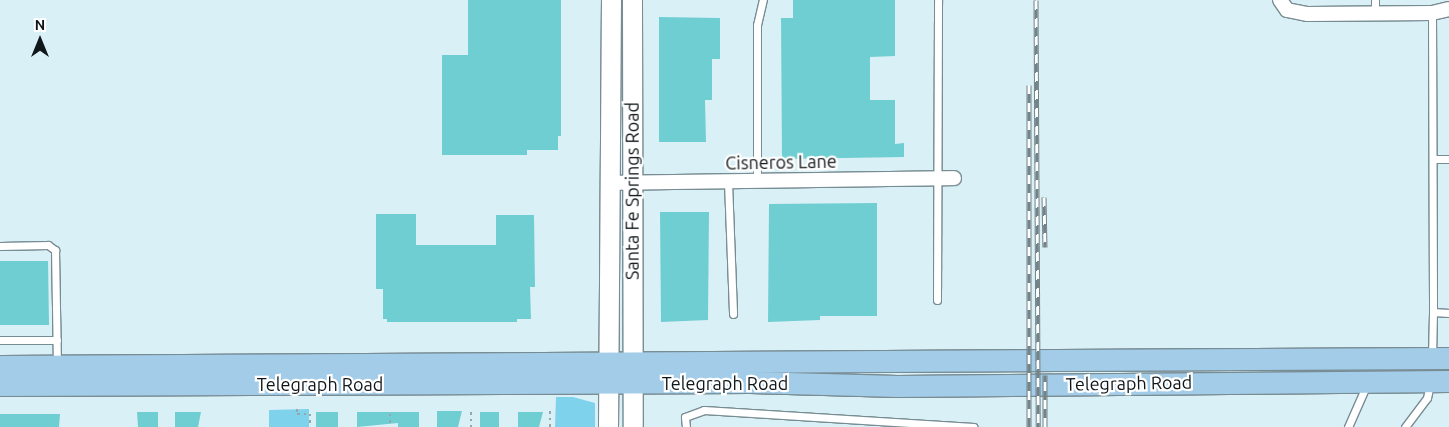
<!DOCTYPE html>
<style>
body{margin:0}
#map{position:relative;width:1449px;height:427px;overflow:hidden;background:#daf0f7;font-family:Ubuntu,sans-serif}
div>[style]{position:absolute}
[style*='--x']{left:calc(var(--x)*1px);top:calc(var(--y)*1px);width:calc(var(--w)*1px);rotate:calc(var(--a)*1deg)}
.green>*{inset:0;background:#7ed2ec}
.building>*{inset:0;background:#6fced2}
.path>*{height:2px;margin-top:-1px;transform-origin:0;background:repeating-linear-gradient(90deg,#95a6ac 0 2.5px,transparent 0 6.5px)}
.roads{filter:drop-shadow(1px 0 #788c93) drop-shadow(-1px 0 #788c93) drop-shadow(0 1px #788c93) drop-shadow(0 -1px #788c93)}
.lane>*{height:7px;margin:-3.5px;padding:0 3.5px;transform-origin:3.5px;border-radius:3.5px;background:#fff}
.street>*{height:14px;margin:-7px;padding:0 7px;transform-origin:7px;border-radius:7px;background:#fff}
.secondary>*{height:19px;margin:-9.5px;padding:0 9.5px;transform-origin:9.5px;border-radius:9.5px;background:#fff}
.primary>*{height:21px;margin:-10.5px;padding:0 10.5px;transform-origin:10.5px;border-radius:10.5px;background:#a3cce8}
.rail>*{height:5px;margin-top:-2.5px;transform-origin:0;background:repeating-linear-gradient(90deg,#fff 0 9px,#748388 0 18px);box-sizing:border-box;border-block:1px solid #748388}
span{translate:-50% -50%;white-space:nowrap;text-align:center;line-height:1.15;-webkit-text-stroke:4.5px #fff;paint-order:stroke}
.street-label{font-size:18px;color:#0f171a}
.north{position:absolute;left:15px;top:15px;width:50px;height:50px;-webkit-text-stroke:4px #fff;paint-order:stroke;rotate:0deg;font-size:14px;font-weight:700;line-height:20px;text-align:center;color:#0f171a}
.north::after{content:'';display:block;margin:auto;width:18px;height:22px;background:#0f171a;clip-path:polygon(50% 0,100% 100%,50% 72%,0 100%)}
</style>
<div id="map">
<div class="green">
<i style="clip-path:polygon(556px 397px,573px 397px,595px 403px,595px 427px,555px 427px)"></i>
<i style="clip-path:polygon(309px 409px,309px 427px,269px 427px,269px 410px)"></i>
</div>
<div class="building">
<i style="clip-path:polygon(468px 0,561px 0,561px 136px,558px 136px,558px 150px,527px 150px,527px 155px,442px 155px,442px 55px,468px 55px)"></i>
<i style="clip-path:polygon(793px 0,895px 0,895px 56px,870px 57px,870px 100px,895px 100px,895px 144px,904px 143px,904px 157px,782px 159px,781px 18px,793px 18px)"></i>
<i style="clip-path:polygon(659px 17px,720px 18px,720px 59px,712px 59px,712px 100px,705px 100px,706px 142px,659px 142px)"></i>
<i style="clip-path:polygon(877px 203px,877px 316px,820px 316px,820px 320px,768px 322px,769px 204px)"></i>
<i style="clip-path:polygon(660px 212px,709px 212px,708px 320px,661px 322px)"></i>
<i style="clip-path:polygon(376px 214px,416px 214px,416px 245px,496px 245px,496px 215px,534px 215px,535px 287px,530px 287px,531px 319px,517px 319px,517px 322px,387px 322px,387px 319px,383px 319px,383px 289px,376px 289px)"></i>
<i style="clip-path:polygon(0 261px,48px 261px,49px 325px,0 325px)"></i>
<i style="clip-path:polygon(437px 411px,462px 411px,458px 427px,437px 427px)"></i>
<i style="clip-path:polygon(137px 412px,158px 412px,158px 427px,138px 427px)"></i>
<i style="clip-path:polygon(175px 412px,201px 412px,198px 427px,175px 427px)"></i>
<i style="clip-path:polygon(316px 412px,338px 412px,338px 427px,316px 427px)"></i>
<i style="clip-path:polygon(357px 412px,419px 412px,419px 427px,398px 427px,398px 423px,357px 427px)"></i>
<i style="clip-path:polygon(480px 412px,499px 412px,499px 427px,480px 427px)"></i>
<i style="clip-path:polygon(518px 412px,543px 412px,539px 427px,518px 427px)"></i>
<i style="clip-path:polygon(0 414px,60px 414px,59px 427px,0 427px)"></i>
</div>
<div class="path">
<i style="--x:297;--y:409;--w:5;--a:90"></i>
<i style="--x:297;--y:414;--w:13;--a:0"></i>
<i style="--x:310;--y:414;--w:13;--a:90"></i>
<i style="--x:471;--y:412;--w:15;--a:90"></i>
<i style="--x:390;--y:414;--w:13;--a:90"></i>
<i style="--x:550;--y:427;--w:16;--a:-90"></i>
</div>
<div class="roads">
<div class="lane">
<i style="--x:1375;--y:0;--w:12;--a:90"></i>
<i style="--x:1432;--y:13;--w:299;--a:89.8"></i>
<i style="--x:1433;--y:312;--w:16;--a:4"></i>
<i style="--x:1433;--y:159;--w:16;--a:0"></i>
<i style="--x:757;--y:181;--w:156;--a:-90"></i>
<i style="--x:757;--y:25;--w:26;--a:-77"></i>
<i style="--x:728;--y:182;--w:132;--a:87.8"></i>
<i style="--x:0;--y:246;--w:48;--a:-1.2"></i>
<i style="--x:48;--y:245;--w:9;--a:36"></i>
<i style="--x:55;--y:250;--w:114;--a:89"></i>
<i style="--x:937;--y:300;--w:300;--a:-89.8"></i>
<i style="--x:0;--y:340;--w:57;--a:0"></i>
<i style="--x:1432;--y:357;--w:45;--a:-88.7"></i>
<i style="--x:686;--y:427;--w:10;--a:-96"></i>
<i style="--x:685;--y:417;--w:20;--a:-20"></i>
<i style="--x:704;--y:410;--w:270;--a:3.6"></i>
<i style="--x:1348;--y:427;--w:47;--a:-66.2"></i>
<i style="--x:1405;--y:427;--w:36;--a:-53"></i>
<i style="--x:1427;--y:398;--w:14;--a:-78"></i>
</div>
<div class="street">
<i style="--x:1280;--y:0;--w:12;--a:55"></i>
<i style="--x:1287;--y:10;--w:21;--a:11"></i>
<i style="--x:1308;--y:14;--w:124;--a:-0.5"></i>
<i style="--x:1432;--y:13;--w:17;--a:-13"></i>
<i style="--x:609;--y:183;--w:345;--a:-0.8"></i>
</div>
<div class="secondary">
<i style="--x:632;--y:0;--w:427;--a:89.9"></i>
<i style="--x:608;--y:427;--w:427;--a:-89.6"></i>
</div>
<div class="primary">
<i style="--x:0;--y:366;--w:1449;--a:-0.32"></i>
<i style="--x:0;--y:385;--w:750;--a:-0.23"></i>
<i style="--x:750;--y:382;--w:147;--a:1.6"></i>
<i style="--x:897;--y:386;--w:552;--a:-0.52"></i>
</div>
</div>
<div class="rail">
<i style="--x:1036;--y:0;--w:427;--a:89.7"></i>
<i style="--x:1029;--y:85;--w:342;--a:90"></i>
<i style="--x:1044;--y:197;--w:50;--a:88.9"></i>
<i style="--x:1045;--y:427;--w:52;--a:-90"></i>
</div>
<div class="street-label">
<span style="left:781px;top:162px;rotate:-1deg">Cisneros Lane</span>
<span style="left:632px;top:191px;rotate:-90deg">Santa Fe Springs Road</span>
<span style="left:725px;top:383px">Telegraph Road</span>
<span style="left:1129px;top:383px;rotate:-1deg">Telegraph Road</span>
<span style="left:320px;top:384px">Telegraph Road</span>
</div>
<div class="north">N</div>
</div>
